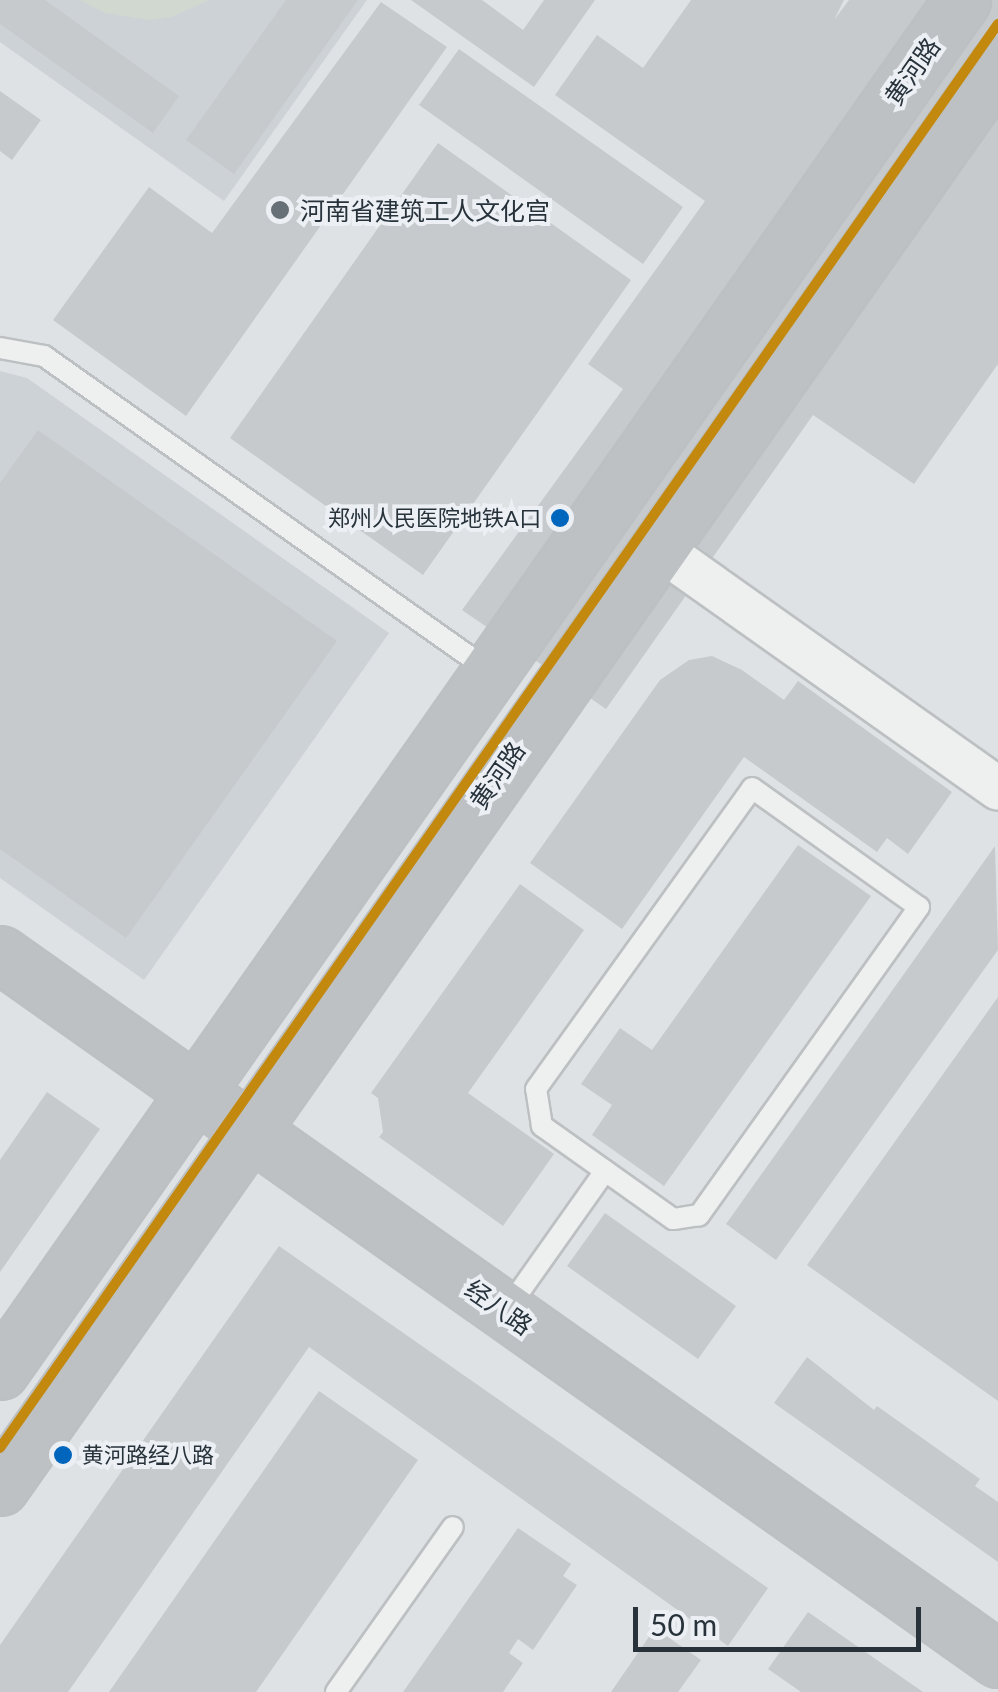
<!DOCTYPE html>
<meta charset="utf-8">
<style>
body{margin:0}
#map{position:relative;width:998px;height:1692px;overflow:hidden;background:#dfe2e4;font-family:Lato,"Noto Sans SC",sans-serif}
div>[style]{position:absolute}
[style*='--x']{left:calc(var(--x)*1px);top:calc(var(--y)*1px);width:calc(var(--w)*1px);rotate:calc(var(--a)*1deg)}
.built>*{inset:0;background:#cdd2d7}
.green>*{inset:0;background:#d1d8cf}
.building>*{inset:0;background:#c7cacc}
.roads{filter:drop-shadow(2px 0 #bdc0c2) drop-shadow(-2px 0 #bdc0c2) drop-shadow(0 2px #bdc0c2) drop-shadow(0 -2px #bdc0c2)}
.lane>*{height:20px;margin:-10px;padding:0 10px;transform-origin:10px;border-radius:10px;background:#eef0f0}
.street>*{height:42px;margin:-21px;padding:0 21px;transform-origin:21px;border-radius:21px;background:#eef0f0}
.secondary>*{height:55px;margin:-27.5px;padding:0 27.5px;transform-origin:27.5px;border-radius:27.5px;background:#bdc1c3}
.metro-1>*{height:10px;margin:-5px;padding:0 5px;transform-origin:5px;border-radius:5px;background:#c3890f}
.dots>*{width:28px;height:28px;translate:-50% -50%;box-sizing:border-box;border:5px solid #ecf0f4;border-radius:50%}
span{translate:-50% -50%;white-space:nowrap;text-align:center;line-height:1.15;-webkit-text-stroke:8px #ecf0f4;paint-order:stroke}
.bus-label{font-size:22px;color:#27323b}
.right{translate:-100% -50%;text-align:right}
.left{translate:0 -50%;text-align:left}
.street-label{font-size:25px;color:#27323b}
.poi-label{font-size:25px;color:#27323b}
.scale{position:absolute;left:633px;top:1607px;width:288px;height:45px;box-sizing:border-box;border:5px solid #27323b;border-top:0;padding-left:12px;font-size:30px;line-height:35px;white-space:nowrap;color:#27323b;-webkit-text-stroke:8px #ecf0f4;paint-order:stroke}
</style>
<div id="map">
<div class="built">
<i style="clip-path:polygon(0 0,367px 0,224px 201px,0 42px)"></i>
<i style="clip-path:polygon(0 371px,27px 378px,389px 633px,144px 980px,0 878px)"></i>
</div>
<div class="green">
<i style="clip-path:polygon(80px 0,210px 0,171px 17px,150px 20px,105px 13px)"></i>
</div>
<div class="building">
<i style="clip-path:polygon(0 0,45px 0,179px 96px,153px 133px,0 24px)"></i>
<i style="clip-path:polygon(286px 0,358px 0,234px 174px,186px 140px)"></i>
<i style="clip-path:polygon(411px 0,482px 0,523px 30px,544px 0,595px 0,534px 87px)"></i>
<i style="clip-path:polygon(691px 0,844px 0,834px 20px,849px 0,998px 0,998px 364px,914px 484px,813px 415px,606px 709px,462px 610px,623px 389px,588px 364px,705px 201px,555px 95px,597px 35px,643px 68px)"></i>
<i style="clip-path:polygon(381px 2px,447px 47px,186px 416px,53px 320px,149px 187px,212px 233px)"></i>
<i style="clip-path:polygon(459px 49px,683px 207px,643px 264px,419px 105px)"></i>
<i style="clip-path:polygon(0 91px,41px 120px,12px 160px,0 151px)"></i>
<i style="clip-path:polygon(438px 143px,631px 280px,423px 575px,230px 438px)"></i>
<i style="clip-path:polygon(38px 430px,337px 641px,126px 938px,0 849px,0 483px)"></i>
<i style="clip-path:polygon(712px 656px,742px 670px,784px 700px,798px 681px,952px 792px,908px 854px,887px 838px,877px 852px,744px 757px,622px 929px,530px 863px,660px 680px,689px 660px)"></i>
<i style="clip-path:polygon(798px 845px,871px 896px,664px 1186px,592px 1135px,612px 1105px,581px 1084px,620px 1028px,652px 1050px)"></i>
<i style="clip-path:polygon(995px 846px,998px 950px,776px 1260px,726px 1224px)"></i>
<i style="clip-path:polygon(520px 884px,584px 930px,468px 1093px,554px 1154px,503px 1226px,379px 1137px,383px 1132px,378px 1098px,371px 1093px)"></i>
<i style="clip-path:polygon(998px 997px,998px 1401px,807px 1265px)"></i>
<i style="clip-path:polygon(47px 1092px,100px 1129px,0 1272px,0 1160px)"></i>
<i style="clip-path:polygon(605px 1213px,736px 1306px,698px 1359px,567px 1266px)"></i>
<i style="clip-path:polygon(279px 1246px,768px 1588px,728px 1646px,309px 1347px,68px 1692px,0 1692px,0 1645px)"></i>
<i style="clip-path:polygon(807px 1357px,874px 1410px,877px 1406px,980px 1479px,975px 1486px,998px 1502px,998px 1562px,774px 1403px)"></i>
<i style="clip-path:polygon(319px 1391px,418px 1460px,256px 1692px,109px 1692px)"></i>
<i style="clip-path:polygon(518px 1528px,571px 1564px,563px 1576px,577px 1585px,533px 1650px,518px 1639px,509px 1653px,523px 1663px,503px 1692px,403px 1692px)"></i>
<i style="clip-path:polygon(808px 1612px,923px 1692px,801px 1692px,768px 1669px)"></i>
<i style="clip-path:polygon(655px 1628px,701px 1660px,678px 1692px,611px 1692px)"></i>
</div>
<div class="roads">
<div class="lane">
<i style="--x:0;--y:348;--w:45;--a:10.3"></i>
<i style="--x:44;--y:356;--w:542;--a:35.24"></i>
<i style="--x:752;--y:788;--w:205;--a:35.5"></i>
<i style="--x:919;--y:907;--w:379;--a:125.5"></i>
<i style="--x:699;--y:1215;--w:26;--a:171"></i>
<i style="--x:673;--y:1219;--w:161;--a:-144.6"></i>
<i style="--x:542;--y:1126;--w:37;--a:-99"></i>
<i style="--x:536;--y:1089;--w:370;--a:-54.3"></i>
<i style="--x:508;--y:1308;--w:168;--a:-54.7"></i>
<i style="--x:336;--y:1692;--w:202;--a:-54.7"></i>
</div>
<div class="street">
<i style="--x:657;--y:547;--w:418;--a:35.3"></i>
</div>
<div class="secondary">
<i style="--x:0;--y:954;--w:1222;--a:35.24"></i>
<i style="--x:0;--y:1371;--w:1675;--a:-54.94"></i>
<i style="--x:0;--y:1487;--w:1737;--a:-54.94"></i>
</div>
</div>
<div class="metro-1">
<i style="--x:0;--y:1448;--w:1739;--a:-54.98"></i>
</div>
<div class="dots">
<i style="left:280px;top:210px;background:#677076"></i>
<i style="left:560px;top:518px;background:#0065bd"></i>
<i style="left:63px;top:1455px;background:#0065bd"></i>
</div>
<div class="bus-label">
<span class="right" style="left:541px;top:518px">郑州人民医院地铁A口</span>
<span class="left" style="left:82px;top:1455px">黄河路经八路</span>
</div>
<div class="street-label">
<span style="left:912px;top:71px;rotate:-55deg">黄河路</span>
<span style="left:497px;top:775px;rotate:-55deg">黄河路</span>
<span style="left:499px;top:1307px;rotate:35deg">经八路</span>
</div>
<div class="poi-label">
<span class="left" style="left:300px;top:210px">河南省建筑工人文化宫</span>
</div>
<div class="scale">50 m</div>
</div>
